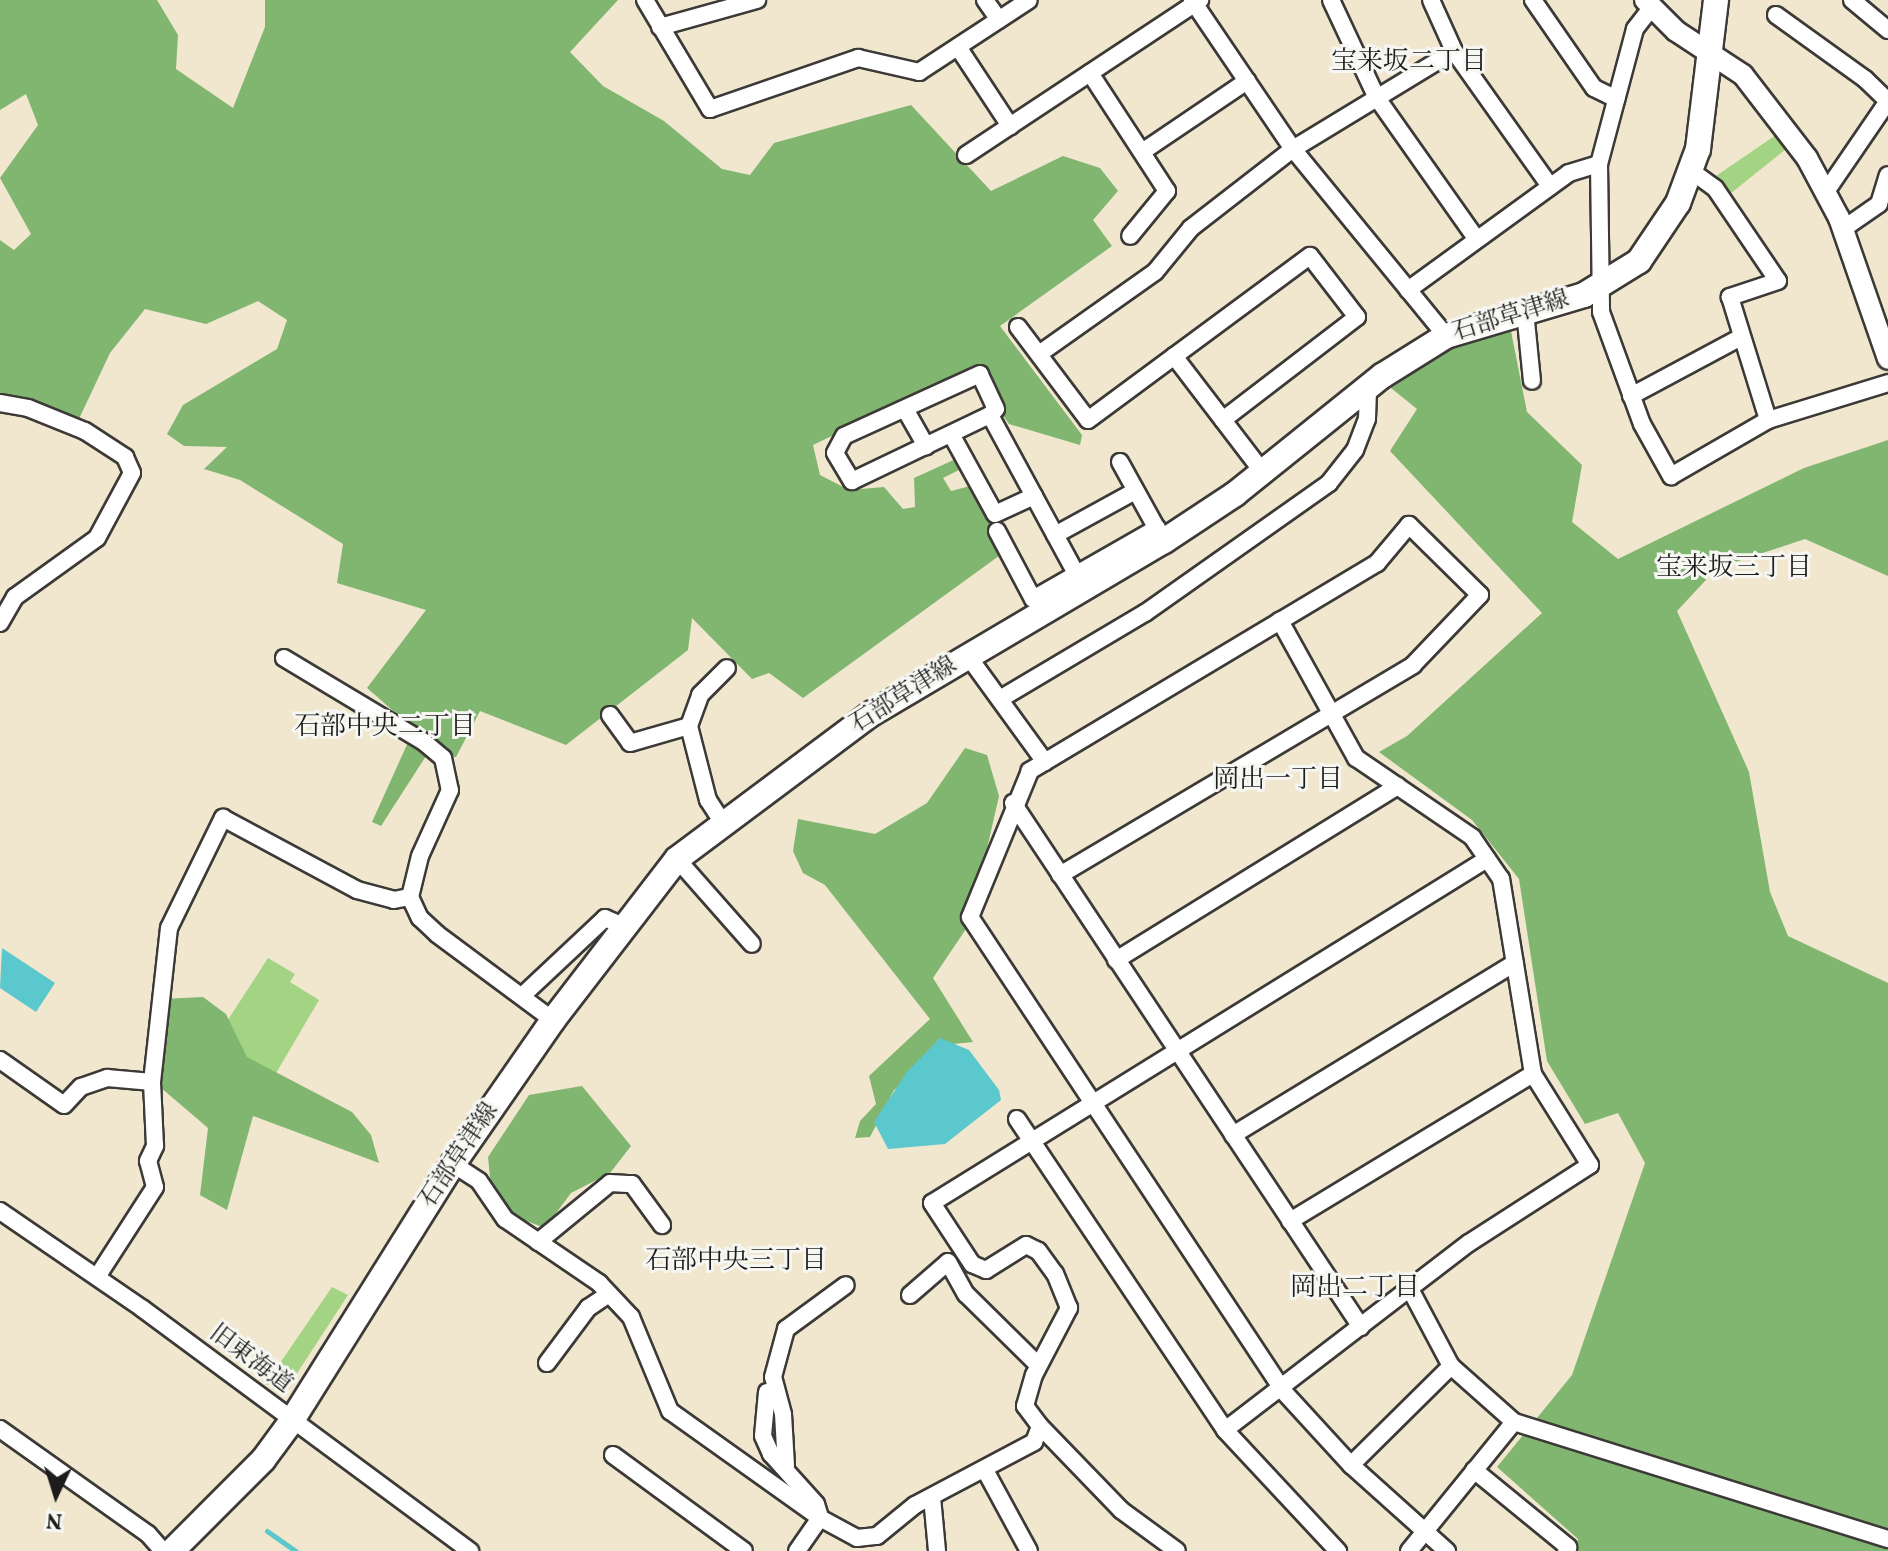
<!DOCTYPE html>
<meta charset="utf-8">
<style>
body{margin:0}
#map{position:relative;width:1888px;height:1551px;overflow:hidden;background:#f1e6ce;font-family:Vollkorn,"Noto Serif JP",serif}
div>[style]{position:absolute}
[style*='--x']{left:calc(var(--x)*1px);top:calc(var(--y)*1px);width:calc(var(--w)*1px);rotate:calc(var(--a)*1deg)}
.green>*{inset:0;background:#a2d483}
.forest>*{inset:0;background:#81b671}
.water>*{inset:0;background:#5bc8ce}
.stream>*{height:5px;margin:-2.5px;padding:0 2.5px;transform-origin:2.5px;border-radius:2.5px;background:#5bc8ce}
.roads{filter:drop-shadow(2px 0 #3c3a37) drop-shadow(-2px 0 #3c3a37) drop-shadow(0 2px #3c3a37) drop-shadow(0 -2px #3c3a37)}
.minor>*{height:16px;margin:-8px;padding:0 8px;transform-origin:8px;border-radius:8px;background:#fff}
.tertiary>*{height:20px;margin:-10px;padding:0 10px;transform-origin:10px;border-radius:10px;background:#fff}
.secondary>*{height:24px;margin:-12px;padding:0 12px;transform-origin:12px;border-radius:12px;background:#fff}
span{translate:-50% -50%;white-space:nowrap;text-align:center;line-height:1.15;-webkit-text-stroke:6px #f6f6f2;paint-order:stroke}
.street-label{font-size:24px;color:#1c1c1c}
.neighbourhood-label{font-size:26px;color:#1c1c1c}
.north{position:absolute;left:16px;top:1455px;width:80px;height:80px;-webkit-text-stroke:6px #f6f6f2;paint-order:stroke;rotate:184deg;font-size:22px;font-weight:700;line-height:32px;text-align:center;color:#1c1c1c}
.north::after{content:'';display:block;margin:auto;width:28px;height:36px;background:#1c1c1c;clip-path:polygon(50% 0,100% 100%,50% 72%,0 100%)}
</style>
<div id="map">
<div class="green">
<i style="clip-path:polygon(1776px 135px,1786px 149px,1730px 194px,1716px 176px)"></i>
<i style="clip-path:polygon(268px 958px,295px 974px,290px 982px,319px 1000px,272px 1080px,233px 1054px,224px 1026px)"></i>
<i style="clip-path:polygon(332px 1287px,348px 1295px,292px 1381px,265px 1385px)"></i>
</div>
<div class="forest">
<i style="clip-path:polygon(0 0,157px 0,178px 35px,176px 69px,233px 108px,265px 27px,265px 0,618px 0,570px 52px,603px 86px,664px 121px,722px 169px,750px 175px,774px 143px,911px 105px,991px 191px,1063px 156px,1100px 168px,1118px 191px,1093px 220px,1112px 246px,1000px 326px,1082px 435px,1080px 445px,1009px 424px,971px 369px,813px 445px,820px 475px,849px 490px,884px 487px,903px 509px,915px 507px,914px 478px,958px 458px,963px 468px,943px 478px,951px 491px,974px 485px,1003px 553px,803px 698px,769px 673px,752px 679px,692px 618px,688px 650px,566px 745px,480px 711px,456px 757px,426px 756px,381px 826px,372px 822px,414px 729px,367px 688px,426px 610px,337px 583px,343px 544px,240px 480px,204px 469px,227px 447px,184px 446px,167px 434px,183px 405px,277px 349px,287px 320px,258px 301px,206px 324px,145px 309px,110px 353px,78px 421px,0 397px,0 240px,14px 250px,31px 234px,0 178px,38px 125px,26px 94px,0 110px)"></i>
<i style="clip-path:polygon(1511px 331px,1527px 412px,1582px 465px,1572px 522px,1618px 559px,1804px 468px,1888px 440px,1888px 576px,1805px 539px,1717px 568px,1677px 611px,1749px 772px,1770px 892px,1788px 936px,1888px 983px,1888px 1551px,1575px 1551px,1578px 1539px,1497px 1467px,1572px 1375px,1645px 1163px,1618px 1113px,1585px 1124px,1547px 1061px,1519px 879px,1472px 820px,1379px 752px,1407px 736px,1542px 613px,1390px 451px,1417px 409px,1391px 388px,1451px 348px)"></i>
<i style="clip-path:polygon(965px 748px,987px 755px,999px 796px,970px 923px,933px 978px,973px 1042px,953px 1044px,894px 1090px,870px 1137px,855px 1138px,860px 1121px,876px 1104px,869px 1076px,930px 1019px,825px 885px,803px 873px,793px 851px,798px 819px,875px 834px,927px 803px)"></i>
<i style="clip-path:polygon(203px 997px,226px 1014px,247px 1057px,352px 1112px,371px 1135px,379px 1163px,253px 1116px,227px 1210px,200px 1195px,208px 1128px,160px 1087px,162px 999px)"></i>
<i style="clip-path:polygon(582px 1086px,631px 1146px,610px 1173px,571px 1193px,545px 1228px,516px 1217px,491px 1187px,488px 1157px,529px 1095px)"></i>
</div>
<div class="water">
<i style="clip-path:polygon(2px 948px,55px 983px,36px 1012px,0 988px)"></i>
<i style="clip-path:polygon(940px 1038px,969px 1050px,999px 1090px,1001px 1100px,945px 1144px,888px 1149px,874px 1122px,907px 1072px)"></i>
</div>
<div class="stream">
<i style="--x:267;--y:1531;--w:35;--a:35"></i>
</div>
<div class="roads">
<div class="minor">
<i style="--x:645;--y:0;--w:127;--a:59.2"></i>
<i style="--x:710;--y:109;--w:157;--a:-19"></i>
<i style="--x:858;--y:58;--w:63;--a:12.9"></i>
<i style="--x:919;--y:72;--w:131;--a:-33.2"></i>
<i style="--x:985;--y:0;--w:24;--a:55"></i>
<i style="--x:1192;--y:0;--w:180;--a:55.9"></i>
<i style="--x:1293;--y:149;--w:242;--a:50.7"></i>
<i style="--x:1331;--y:0;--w:108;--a:64.9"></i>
<i style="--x:1377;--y:98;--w:170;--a:54.8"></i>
<i style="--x:1431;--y:0;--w:56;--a:65.7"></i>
<i style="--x:1454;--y:51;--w:166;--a:54.6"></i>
<i style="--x:1533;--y:0;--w:107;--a:55.3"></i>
<i style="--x:1594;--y:88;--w:25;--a:26"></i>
<i style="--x:1852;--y:0;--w:47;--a:39.8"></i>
<i style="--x:1652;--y:7;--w:28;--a:128"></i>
<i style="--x:1635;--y:29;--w:140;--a:104.9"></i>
<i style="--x:1599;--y:164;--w:148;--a:89.2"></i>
<i style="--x:1601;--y:312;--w:119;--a:69.9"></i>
<i style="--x:1642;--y:424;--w:60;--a:60.9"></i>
<i style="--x:1671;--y:476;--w:112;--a:-30"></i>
<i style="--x:1768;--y:420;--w:126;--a:-17.1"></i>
<i style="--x:1776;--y:15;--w:110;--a:35.7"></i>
<i style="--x:1865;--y:79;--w:32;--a:44"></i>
<i style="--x:1888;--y:101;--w:112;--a:124.4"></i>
<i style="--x:660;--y:27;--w:101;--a:-15.6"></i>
<i style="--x:958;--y:47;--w:95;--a:56.6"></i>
<i style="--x:1090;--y:73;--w:141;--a:56.9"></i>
<i style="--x:1167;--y:191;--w:58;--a:129.4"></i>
<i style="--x:1142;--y:152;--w:127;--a:-34.1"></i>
<i style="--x:966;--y:155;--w:281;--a:-33.5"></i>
<i style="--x:1690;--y:170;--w:31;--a:36"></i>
<i style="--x:1715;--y:188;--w:112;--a:55.9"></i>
<i style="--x:1778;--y:281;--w:51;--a:161.6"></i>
<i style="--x:1730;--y:297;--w:129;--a:72.8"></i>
<i style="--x:1843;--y:229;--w:44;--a:-34.8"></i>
<i style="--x:1879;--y:204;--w:30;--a:-73"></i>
<i style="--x:1408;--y:290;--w:199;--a:-36"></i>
<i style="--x:1569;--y:173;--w:31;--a:-17"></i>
<i style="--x:1525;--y:311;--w:70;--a:84.3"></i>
<i style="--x:1018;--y:327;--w:116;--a:53"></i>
<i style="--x:1088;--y:420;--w:276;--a:-36.5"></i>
<i style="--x:1310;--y:256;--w:77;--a:52.4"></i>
<i style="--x:1357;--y:317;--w:169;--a:142.5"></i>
<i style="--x:1039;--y:354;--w:142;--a:-35.3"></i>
<i style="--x:1155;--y:272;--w:57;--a:-50.7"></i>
<i style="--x:1191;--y:228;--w:129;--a:-37.8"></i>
<i style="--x:1293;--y:149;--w:188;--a:-31.3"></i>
<i style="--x:1174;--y:356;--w:145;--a:52.6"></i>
<i style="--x:1631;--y:396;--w:125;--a:-28.2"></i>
<i style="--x:0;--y:403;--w:28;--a:10"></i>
<i style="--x:28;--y:408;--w:61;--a:22"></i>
<i style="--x:85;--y:431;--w:48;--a:33"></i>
<i style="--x:125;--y:457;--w:17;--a:66"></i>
<i style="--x:132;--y:473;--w:74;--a:118.3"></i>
<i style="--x:97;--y:538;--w:101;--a:144.3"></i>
<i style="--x:15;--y:597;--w:30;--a:120"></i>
<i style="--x:905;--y:409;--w:43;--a:60.4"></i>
<i style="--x:990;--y:415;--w:8;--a:-45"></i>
<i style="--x:996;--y:409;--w:38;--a:-115"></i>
<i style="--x:980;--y:374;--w:149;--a:155.5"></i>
<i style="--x:844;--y:436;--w:19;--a:118"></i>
<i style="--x:835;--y:453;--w:33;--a:59"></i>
<i style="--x:852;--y:481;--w:153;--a:-25.6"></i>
<i style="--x:990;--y:415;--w:197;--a:61.5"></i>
<i style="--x:951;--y:434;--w:91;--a:61.2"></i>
<i style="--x:995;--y:514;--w:43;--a:-24.8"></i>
<i style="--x:1120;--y:462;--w:87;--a:61.1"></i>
<i style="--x:997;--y:531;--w:77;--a:62.1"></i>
<i style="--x:1033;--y:599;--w:143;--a:-29.8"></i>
<i style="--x:1055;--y:535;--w:91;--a:-28.8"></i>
<i style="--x:968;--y:656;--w:131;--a:54"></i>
<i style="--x:284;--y:658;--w:163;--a:31"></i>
<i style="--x:424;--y:742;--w:25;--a:40"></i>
<i style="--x:443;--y:758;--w:33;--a:78"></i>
<i style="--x:450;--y:790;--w:72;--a:114.4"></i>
<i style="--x:420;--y:856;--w:42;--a:103.7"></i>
<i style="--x:410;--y:897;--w:23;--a:65"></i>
<i style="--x:420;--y:918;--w:23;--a:43"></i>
<i style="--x:437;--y:934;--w:144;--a:36.6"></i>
<i style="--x:1000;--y:699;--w:169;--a:-30.7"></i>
<i style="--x:1145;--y:613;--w:225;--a:-35.2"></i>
<i style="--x:1329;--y:483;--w:42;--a:-51.8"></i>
<i style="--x:1355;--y:450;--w:33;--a:-69"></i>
<i style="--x:1367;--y:419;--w:32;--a:-88"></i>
<i style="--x:610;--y:715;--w:34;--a:54"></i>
<i style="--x:630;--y:743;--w:61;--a:-16.1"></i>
<i style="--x:1013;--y:803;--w:629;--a:56.41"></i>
<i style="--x:723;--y:823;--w:27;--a:-123"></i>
<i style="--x:708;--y:800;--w:76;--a:-104.4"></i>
<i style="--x:689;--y:726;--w:33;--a:-70"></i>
<i style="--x:700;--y:695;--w:38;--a:-45"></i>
<i style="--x:677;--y:859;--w:113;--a:48.6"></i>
<i style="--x:1060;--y:875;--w:411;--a:-30.7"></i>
<i style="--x:1413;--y:665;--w:97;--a:-46.3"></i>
<i style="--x:1480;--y:595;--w:100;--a:-135.4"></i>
<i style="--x:1409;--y:525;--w:50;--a:130.1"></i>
<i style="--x:1377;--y:563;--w:405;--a:149.1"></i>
<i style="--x:1030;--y:771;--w:158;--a:112.3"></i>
<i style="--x:970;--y:917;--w:569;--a:56.53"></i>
<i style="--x:1284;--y:1392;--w:99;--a:47.5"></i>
<i style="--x:1351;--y:1465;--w:129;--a:41.9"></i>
<i style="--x:1116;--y:960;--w:331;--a:-31.7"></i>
<i style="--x:522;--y:996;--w:114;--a:-43.2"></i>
<i style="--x:605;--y:918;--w:20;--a:24"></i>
<i style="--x:0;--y:1060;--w:78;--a:35.1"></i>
<i style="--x:64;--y:1105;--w:25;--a:-47"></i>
<i style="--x:81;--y:1087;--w:28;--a:-19"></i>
<i style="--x:107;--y:1078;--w:45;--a:5.1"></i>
<i style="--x:152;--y:1082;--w:155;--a:-83.7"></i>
<i style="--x:169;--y:928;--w:123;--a:-63.9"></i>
<i style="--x:223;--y:818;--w:152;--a:28.2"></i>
<i style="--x:357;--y:890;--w:38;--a:15"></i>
<i style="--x:394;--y:900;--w:16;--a:-11"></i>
<i style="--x:1017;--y:1119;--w:374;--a:56.2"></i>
<i style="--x:1225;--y:1430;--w:166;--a:47"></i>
<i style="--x:1233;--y:1135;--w:330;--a:-31.4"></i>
<i style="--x:453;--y:1164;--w:31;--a:33"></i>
<i style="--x:479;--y:1181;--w:46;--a:55.6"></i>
<i style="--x:505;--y:1219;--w:114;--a:34.2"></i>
<i style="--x:599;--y:1283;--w:47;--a:46.7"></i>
<i style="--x:631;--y:1317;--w:102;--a:67.5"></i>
<i style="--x:670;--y:1411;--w:184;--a:35.5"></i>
<i style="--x:820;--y:1518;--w:42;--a:28.4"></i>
<i style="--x:857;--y:1538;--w:20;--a:-6"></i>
<i style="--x:877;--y:1536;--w:49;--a:-39.2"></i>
<i style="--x:915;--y:1505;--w:135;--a:-27.9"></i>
<i style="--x:1034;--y:1442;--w:17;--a:-69"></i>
<i style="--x:1040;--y:1426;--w:25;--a:-127"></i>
<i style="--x:1025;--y:1406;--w:32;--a:-74"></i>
<i style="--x:1034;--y:1375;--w:76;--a:-62.4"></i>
<i style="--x:1069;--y:1308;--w:37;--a:-112"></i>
<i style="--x:1055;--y:1274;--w:29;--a:-126"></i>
<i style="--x:1038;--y:1251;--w:13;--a:-153"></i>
<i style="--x:1026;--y:1245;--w:47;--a:148"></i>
<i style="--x:986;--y:1270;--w:15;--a:-157"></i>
<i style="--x:972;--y:1264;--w:73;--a:-123.3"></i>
<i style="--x:932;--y:1203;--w:653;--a:-31.79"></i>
<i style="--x:0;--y:1211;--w:173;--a:34.4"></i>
<i style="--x:143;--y:1309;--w:407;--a:36.5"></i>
<i style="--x:1290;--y:1221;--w:284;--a:-31.2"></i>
<i style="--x:538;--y:1242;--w:93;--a:-39.3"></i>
<i style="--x:610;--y:1183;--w:22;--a:3"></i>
<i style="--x:632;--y:1184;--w:51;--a:53.8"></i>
<i style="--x:97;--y:1277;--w:107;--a:-57.2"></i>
<i style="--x:155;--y:1187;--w:27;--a:-105"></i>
<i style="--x:148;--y:1161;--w:17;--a:-65"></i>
<i style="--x:155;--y:1146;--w:64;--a:-92.7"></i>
<i style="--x:1410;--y:1289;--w:87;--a:62"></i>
<i style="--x:1451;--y:1366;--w:84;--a:41.6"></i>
<i style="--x:910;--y:1295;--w:50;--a:-41"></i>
<i style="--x:948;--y:1262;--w:37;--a:61"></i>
<i style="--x:966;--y:1294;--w:101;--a:44.6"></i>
<i style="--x:547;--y:1363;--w:69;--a:-53.3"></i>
<i style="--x:588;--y:1308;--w:25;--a:-34"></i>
<i style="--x:767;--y:1392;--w:44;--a:95.2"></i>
<i style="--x:763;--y:1436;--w:20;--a:66"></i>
<i style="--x:771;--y:1454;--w:67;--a:48"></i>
<i style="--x:816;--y:1504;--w:14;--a:73"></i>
<i style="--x:1040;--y:1426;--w:117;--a:46"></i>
<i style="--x:1121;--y:1510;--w:69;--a:36.2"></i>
<i style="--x:0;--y:1429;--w:181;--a:35.4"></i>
<i style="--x:148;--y:1534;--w:23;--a:49"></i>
<i style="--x:1225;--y:1430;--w:307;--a:-37.5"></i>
<i style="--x:1469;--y:1243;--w:144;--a:-32.8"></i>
<i style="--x:1590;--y:1165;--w:107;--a:-122.1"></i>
<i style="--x:1533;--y:1074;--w:198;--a:-99.3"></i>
<i style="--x:1501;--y:879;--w:51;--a:-124.6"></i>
<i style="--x:1472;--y:837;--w:140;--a:-145.7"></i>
<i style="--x:1356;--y:758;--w:157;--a:-119"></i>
<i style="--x:613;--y:1455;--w:162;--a:36.2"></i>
<i style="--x:1351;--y:1465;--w:141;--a:-44.7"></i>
<i style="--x:786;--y:1466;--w:52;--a:-93.3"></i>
<i style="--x:783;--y:1414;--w:38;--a:-105"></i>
<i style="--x:773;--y:1377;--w:50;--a:-74.8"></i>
<i style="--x:786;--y:1329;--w:74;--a:-36.3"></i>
<i style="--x:985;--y:1470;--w:92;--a:61.5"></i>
<i style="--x:1474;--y:1470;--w:122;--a:39.3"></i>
<i style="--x:1568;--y:1547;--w:4;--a:117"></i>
<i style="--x:932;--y:1497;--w:54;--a:84.7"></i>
<i style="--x:797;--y:1551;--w:40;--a:-55.1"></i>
<i style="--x:1409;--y:1551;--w:166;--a:-50.9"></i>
<i style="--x:1514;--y:1422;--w:392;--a:17.4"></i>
</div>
<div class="tertiary">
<i style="--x:1645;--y:0;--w:44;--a:45"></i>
<i style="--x:1676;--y:31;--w:80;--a:33.3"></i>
<i style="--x:1743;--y:75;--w:105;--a:52.4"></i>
<i style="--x:1807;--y:158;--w:68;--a:61.9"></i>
<i style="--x:1839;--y:218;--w:149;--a:70.8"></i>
</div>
<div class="secondary">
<i style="--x:172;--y:1551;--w:129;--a:-45"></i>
<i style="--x:263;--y:1460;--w:47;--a:-53.6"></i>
<i style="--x:291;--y:1422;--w:305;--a:-57.9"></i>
<i style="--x:453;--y:1164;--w:175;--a:-55.2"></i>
<i style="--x:553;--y:1020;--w:203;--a:-52.4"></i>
<i style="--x:677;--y:859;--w:242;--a:-36.8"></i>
<i style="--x:871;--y:714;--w:340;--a:-30.6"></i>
<i style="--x:1164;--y:541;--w:85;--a:-33.5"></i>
<i style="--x:1235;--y:494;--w:189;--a:-38.8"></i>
<i style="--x:1382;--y:376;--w:75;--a:-32"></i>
<i style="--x:1446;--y:336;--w:144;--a:-16.5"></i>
<i style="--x:1584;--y:295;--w:65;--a:-31.7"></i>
<i style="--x:1639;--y:261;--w:70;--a:-56.1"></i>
<i style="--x:1678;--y:203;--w:58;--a:-69.7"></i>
<i style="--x:1698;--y:149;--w:150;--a:-83.1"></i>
</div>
</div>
<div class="street-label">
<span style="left:1511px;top:317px;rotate:-17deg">石部草津線</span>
<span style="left:904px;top:696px;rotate:-32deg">石部草津線</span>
<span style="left:460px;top:1156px;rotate:-56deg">石部草津線</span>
<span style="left:250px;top:1360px;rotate:37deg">旧東海道</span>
</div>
<div class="neighbourhood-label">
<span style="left:1409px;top:63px">宝来坂二丁目</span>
<span style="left:1734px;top:569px">宝来坂三丁目</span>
<span style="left:385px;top:728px">石部中央二丁目</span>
<span style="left:1278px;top:781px">岡出一丁目</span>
<span style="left:736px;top:1262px">石部中央三丁目</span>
<span style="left:1355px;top:1289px">岡出二丁目</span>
</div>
<div class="north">N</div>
</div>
